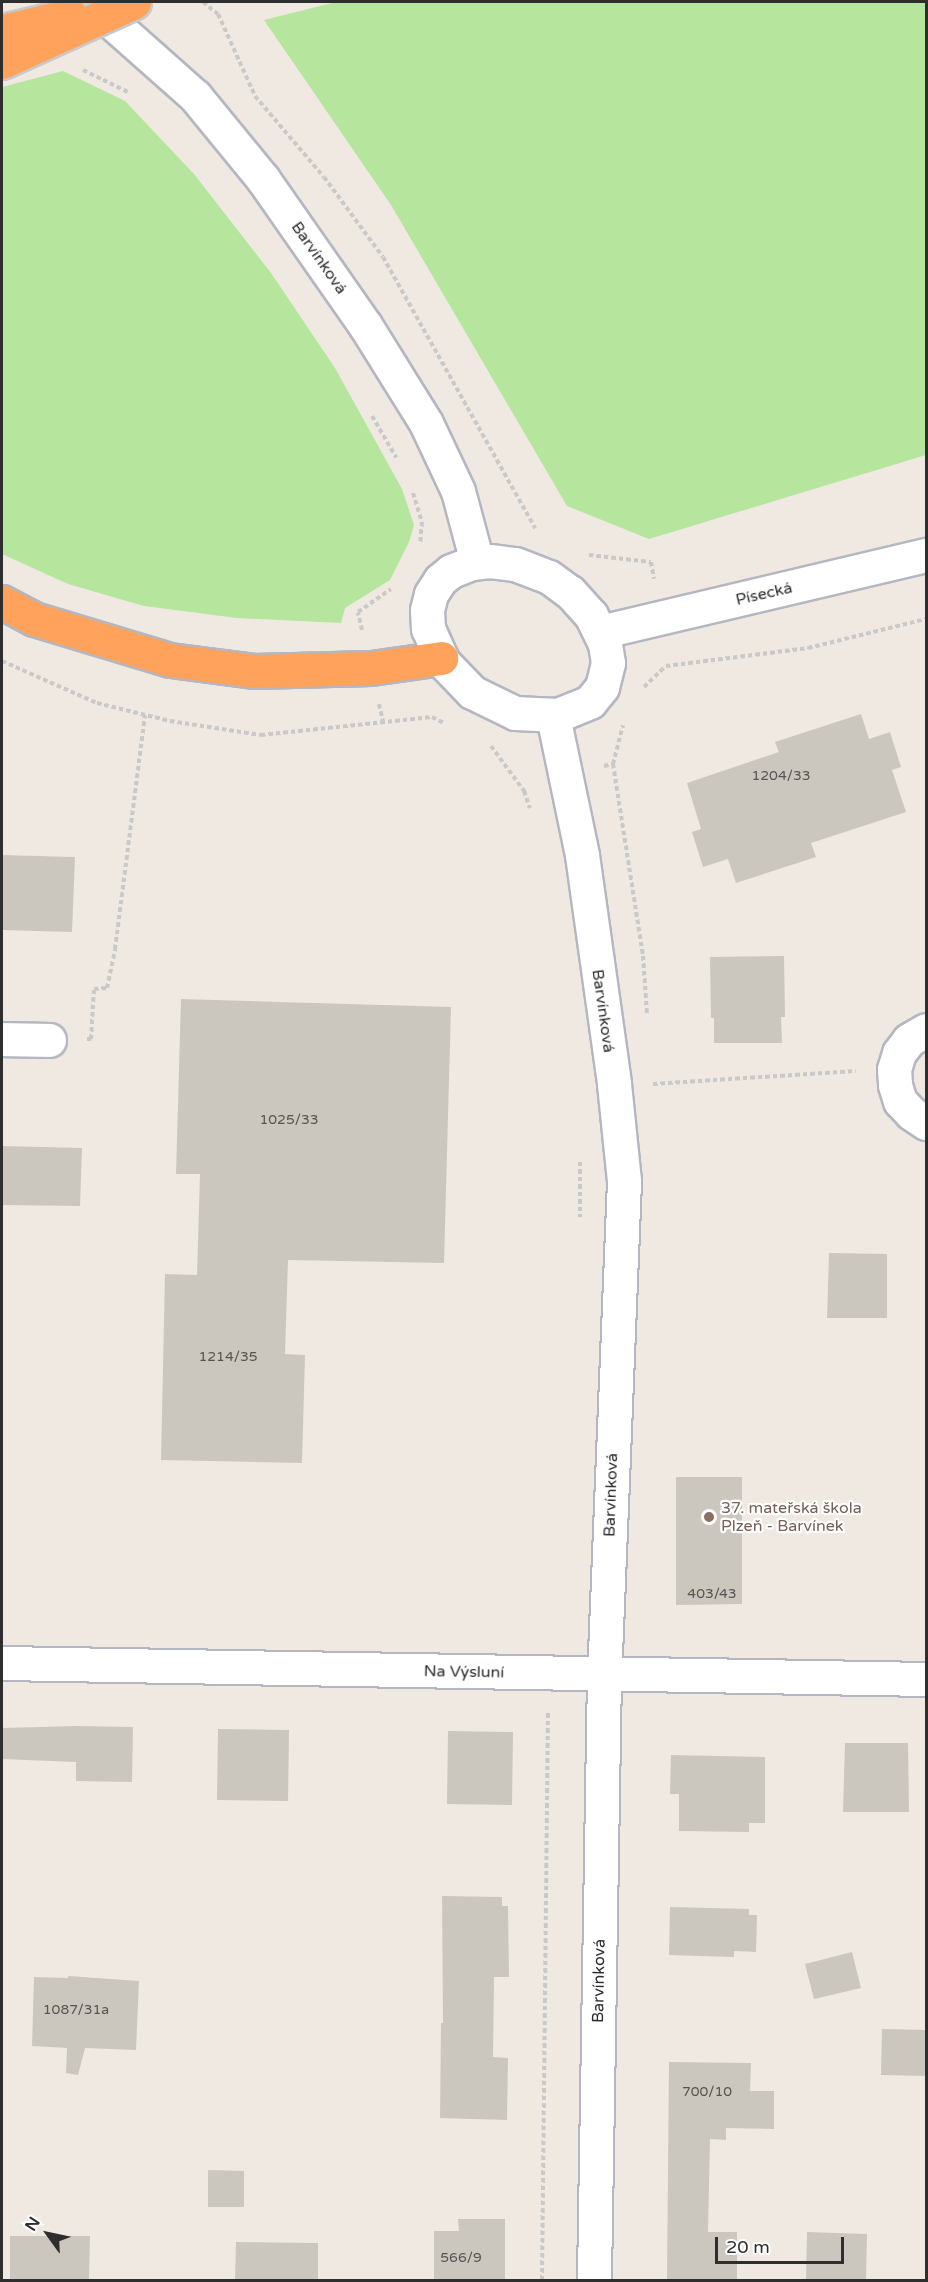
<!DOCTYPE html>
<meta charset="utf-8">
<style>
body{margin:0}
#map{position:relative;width:928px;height:2282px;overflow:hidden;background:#efe9e1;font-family:"Varela Round",sans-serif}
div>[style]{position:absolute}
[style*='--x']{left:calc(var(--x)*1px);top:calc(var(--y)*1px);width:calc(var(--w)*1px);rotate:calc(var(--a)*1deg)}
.green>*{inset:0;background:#b6e59e}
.building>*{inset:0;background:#cbc7bf}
.path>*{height:4px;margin-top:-2px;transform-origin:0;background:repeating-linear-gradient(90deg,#c9c9c9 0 4.5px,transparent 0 7.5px)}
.roads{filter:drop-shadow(2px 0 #b4b7c1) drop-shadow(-2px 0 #b4b7c1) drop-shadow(0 2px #b4b7c1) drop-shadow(0 -2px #b4b7c1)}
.street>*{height:33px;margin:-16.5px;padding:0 16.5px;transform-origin:16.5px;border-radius:16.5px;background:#fff}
.secondary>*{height:33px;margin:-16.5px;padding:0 16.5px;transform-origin:16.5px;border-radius:16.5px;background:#fff}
.highway>*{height:33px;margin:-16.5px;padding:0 16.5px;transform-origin:16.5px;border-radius:16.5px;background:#ffa35c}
.bridges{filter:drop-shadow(2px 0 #c9c9c9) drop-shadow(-2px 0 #c9c9c9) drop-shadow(0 2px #c9c9c9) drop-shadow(0 -2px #c9c9c9)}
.highway-bridge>*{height:33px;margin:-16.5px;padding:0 16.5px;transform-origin:16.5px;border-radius:16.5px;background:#ffa35c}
.dots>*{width:16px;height:16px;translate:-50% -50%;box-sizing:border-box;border:3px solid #fff;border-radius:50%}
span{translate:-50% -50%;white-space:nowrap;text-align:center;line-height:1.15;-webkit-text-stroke:4.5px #fff;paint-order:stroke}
.number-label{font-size:14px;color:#555452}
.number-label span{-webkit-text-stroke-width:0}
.street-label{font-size:16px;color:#2e2e2e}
.education-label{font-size:16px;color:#785e54}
.left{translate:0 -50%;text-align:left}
.frame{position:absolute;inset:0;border:3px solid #2e2e2e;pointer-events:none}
.north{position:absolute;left:18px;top:2204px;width:60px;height:60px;-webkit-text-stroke:4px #fff;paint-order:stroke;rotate:303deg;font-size:16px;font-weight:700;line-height:24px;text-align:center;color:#2e2e2e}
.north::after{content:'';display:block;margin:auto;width:21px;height:27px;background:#2e2e2e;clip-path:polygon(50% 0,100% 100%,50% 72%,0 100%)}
.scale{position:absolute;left:715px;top:2237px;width:129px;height:27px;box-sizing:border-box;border:3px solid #2e2e2e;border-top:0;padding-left:8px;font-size:18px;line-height:21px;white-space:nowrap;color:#2e2e2e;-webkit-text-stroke:4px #fff;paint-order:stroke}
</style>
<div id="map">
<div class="green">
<i style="clip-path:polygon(336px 2px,926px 2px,926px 455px,649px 539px,567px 506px,391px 205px,264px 20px)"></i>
<i style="clip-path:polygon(63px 71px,125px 101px,194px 174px,271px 273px,335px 368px,402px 489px,414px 525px,409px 542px,390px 580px,345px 608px,341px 623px,237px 618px,144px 606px,68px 584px,2px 554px,2px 87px)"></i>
</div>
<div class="building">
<i style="clip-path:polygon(861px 714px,869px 739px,890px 732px,901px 767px,892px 770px,906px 812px,811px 843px,816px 857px,736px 883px,728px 859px,703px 867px,692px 832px,701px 829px,687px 783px,779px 752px,775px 742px)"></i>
<i style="clip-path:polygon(2px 855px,75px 857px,72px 932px,2px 930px)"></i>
<i style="clip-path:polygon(784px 956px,785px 1017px,781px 1017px,782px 1043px,714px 1043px,714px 1018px,711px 1018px,710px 957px)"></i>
<i style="clip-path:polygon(181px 999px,451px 1007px,444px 1263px,288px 1260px,285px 1354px,305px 1355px,302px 1463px,161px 1460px,165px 1274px,197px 1275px,200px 1174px,176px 1174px)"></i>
<i style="clip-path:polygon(2px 1146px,82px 1148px,80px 1206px,2px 1205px)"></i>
<i style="clip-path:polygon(829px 1253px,887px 1254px,887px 1318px,827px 1318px)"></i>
<i style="clip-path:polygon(676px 1477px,742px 1477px,742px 1604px,676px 1605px)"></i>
<i style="clip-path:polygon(77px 1726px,133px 1727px,132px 1782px,76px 1781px,76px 1762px,2px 1759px,2px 1728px)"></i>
<i style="clip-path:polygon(218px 1729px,289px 1730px,288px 1801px,217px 1800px)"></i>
<i style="clip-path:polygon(448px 1731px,513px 1732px,512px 1805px,447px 1804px)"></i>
<i style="clip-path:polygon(845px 1743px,908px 1743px,909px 1812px,843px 1812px)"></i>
<i style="clip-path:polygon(671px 1755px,765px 1757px,765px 1823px,749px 1823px,749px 1832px,679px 1831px,679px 1794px,670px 1794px)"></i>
<i style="clip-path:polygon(442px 1896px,502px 1897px,502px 1906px,508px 1906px,509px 1977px,494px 1977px,493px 2057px,508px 2058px,507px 2120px,440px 2118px,441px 2023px,443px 2023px)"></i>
<i style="clip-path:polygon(670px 1907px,749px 1909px,749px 1915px,757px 1915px,756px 1952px,734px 1951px,734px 1957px,669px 1955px)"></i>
<i style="clip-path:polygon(852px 1952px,861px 1988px,814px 1999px,805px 1964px)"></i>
<i style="clip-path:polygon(68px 1976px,139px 1981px,136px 2050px,85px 2048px,78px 2075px,66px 2073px,67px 2048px,32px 2046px,34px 1977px,68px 1978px)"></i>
<i style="clip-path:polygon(882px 2029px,927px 2030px,927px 2076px,881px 2075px)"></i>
<i style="clip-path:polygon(669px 2062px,751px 2063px,750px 2091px,774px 2091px,774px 2129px,726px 2128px,726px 2140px,710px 2139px,708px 2232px,737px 2232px,737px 2280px,667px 2280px)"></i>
<i style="clip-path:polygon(208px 2170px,244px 2171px,244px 2207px,208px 2207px)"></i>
<i style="clip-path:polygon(458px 2219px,505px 2219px,505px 2280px,434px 2280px,434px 2231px,459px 2231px)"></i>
<i style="clip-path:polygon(807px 2232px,867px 2234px,866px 2280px,806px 2280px)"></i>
<i style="clip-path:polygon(10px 2236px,90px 2236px,89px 2280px,10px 2280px)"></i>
<i style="clip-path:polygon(236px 2242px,318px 2243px,318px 2280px,235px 2280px)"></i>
</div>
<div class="path">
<i style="--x:203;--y:2;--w:19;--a:39"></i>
<i style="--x:218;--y:14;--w:90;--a:65.7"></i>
<i style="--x:255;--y:96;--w:106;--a:49.6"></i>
<i style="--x:324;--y:177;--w:99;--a:53.6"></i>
<i style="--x:383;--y:257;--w:311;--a:60.7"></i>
<i style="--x:83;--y:70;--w:52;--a:26.1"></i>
<i style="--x:372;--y:416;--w:48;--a:59.7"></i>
<i style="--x:413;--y:493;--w:30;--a:73"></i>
<i style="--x:422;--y:522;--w:22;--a:95"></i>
<i style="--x:589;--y:555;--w:62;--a:6.4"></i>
<i style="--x:651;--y:562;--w:17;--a:80"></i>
<i style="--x:362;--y:630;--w:18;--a:-103"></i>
<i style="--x:358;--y:612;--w:40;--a:-34.9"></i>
<i style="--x:2;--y:661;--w:104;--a:23.9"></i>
<i style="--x:97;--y:703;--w:75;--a:13.9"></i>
<i style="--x:170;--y:721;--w:92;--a:8.7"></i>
<i style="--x:261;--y:735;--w:172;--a:-6"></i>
<i style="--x:432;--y:717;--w:13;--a:27"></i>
<i style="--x:644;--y:687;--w:30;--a:-44"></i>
<i style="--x:666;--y:666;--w:143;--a:-7.2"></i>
<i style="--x:808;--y:648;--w:122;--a:-13.8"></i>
<i style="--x:379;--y:704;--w:17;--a:77"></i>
<i style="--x:491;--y:746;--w:56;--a:53.7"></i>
<i style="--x:524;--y:791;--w:2;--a:-27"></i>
<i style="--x:613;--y:764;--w:194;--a:81.1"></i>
<i style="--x:643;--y:956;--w:57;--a:86"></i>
<i style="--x:604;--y:766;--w:9;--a:-13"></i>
<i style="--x:613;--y:764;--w:40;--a:-75.6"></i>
<i style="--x:524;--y:791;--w:18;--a:71"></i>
<i style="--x:87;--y:1039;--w:4;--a:0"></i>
<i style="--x:91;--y:1039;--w:50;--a:-86.6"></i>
<i style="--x:94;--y:989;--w:13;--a:-4"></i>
<i style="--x:107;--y:988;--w:40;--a:-78"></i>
<i style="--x:115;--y:949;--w:236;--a:-82.7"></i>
<i style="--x:653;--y:1084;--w:203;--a:-3.7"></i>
<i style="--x:580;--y:1162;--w:55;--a:90"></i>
<i style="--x:542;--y:2280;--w:569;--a:-89.4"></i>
</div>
<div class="roads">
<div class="street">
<i style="--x:600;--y:632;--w:335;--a:-13.3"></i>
<i style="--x:926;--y:1030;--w:20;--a:150"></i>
<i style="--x:909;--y:1040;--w:16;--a:128"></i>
<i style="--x:899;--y:1053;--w:17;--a:107"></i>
<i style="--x:894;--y:1069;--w:16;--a:86"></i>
<i style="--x:895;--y:1085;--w:17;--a:73"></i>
<i style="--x:900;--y:1101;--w:16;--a:47"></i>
<i style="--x:911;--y:1113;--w:18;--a:34"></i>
<i style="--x:2;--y:1039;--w:47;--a:1.2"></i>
<i style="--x:2;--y:1663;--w:924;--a:0.99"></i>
</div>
<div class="secondary">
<i style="--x:89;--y:2;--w:142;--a:41.6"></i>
<i style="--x:195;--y:96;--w:107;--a:50.7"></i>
<i style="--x:263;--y:179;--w:178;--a:55.1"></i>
<i style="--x:365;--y:325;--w:115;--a:58.1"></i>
<i style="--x:426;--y:423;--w:75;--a:64.8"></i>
<i style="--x:458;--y:491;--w:73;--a:75"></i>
<i style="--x:490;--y:561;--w:25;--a:7"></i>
<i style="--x:515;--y:564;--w:36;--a:21"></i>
<i style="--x:549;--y:577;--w:26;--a:36"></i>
<i style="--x:570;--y:592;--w:31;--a:48"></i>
<i style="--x:591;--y:615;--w:32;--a:64"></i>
<i style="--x:605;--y:644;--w:19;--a:81"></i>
<i style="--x:608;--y:663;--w:25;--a:104"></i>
<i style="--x:602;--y:687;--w:19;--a:129"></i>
<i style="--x:590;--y:702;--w:35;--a:158"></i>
<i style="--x:558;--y:715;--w:43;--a:-177.3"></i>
<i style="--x:515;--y:713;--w:48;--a:-154"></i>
<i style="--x:472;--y:692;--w:42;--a:-134"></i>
<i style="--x:443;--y:662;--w:36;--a:-114"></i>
<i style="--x:428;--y:629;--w:19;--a:-93"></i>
<i style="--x:427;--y:610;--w:16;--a:-76"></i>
<i style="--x:431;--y:594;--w:17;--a:-57"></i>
<i style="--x:440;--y:580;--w:14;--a:-39"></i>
<i style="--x:451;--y:571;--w:22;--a:-21"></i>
<i style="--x:472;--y:563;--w:18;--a:-6"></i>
<i style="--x:553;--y:716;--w:142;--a:78.2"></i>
<i style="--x:582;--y:855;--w:231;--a:82"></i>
<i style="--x:614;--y:1084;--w:98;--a:84.1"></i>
<i style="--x:624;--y:1181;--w:493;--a:92.3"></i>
<i style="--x:604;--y:1674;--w:606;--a:90.95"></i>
</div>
<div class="highway">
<i style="--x:2;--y:602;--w:36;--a:28"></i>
<i style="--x:34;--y:619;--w:142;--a:16.8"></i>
<i style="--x:170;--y:660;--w:86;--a:7.4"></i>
<i style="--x:255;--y:671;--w:116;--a:-1.5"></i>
<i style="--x:371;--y:668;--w:71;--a:-8.1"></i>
</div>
</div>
<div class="bridges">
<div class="highway-bridge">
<i style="--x:2;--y:31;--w:70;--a:-13.2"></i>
<i style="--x:2;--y:62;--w:145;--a:-24.4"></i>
</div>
</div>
<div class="dots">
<i style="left:709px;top:1517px;background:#8d6e63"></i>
</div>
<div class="number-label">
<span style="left:781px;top:776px">1204/33</span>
<span style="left:289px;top:1120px">1025/33</span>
<span style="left:228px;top:1357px">1214/35</span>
<span style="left:712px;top:1594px">403/43</span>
<span style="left:76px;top:2010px">1087/31a</span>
<span style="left:707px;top:2092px">700/10</span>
<span style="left:461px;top:2258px">566/9</span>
</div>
<div class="street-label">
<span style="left:319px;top:258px;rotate:55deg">Barvínková</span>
<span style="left:764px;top:594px;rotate:-13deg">Písecká</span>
<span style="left:603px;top:1011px;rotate:82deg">Barvínková</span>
<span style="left:611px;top:1495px;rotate:-88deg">Barvínková</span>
<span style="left:464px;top:1672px;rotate:1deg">Na Výsluní</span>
<span style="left:599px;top:1981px;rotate:-89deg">Barvínková</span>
</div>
<div class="education-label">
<span class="left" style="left:721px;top:1517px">37. mateřská škola<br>Plzeň - Barvínek</span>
</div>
<div class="frame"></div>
<div class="north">N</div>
<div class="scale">20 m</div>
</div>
